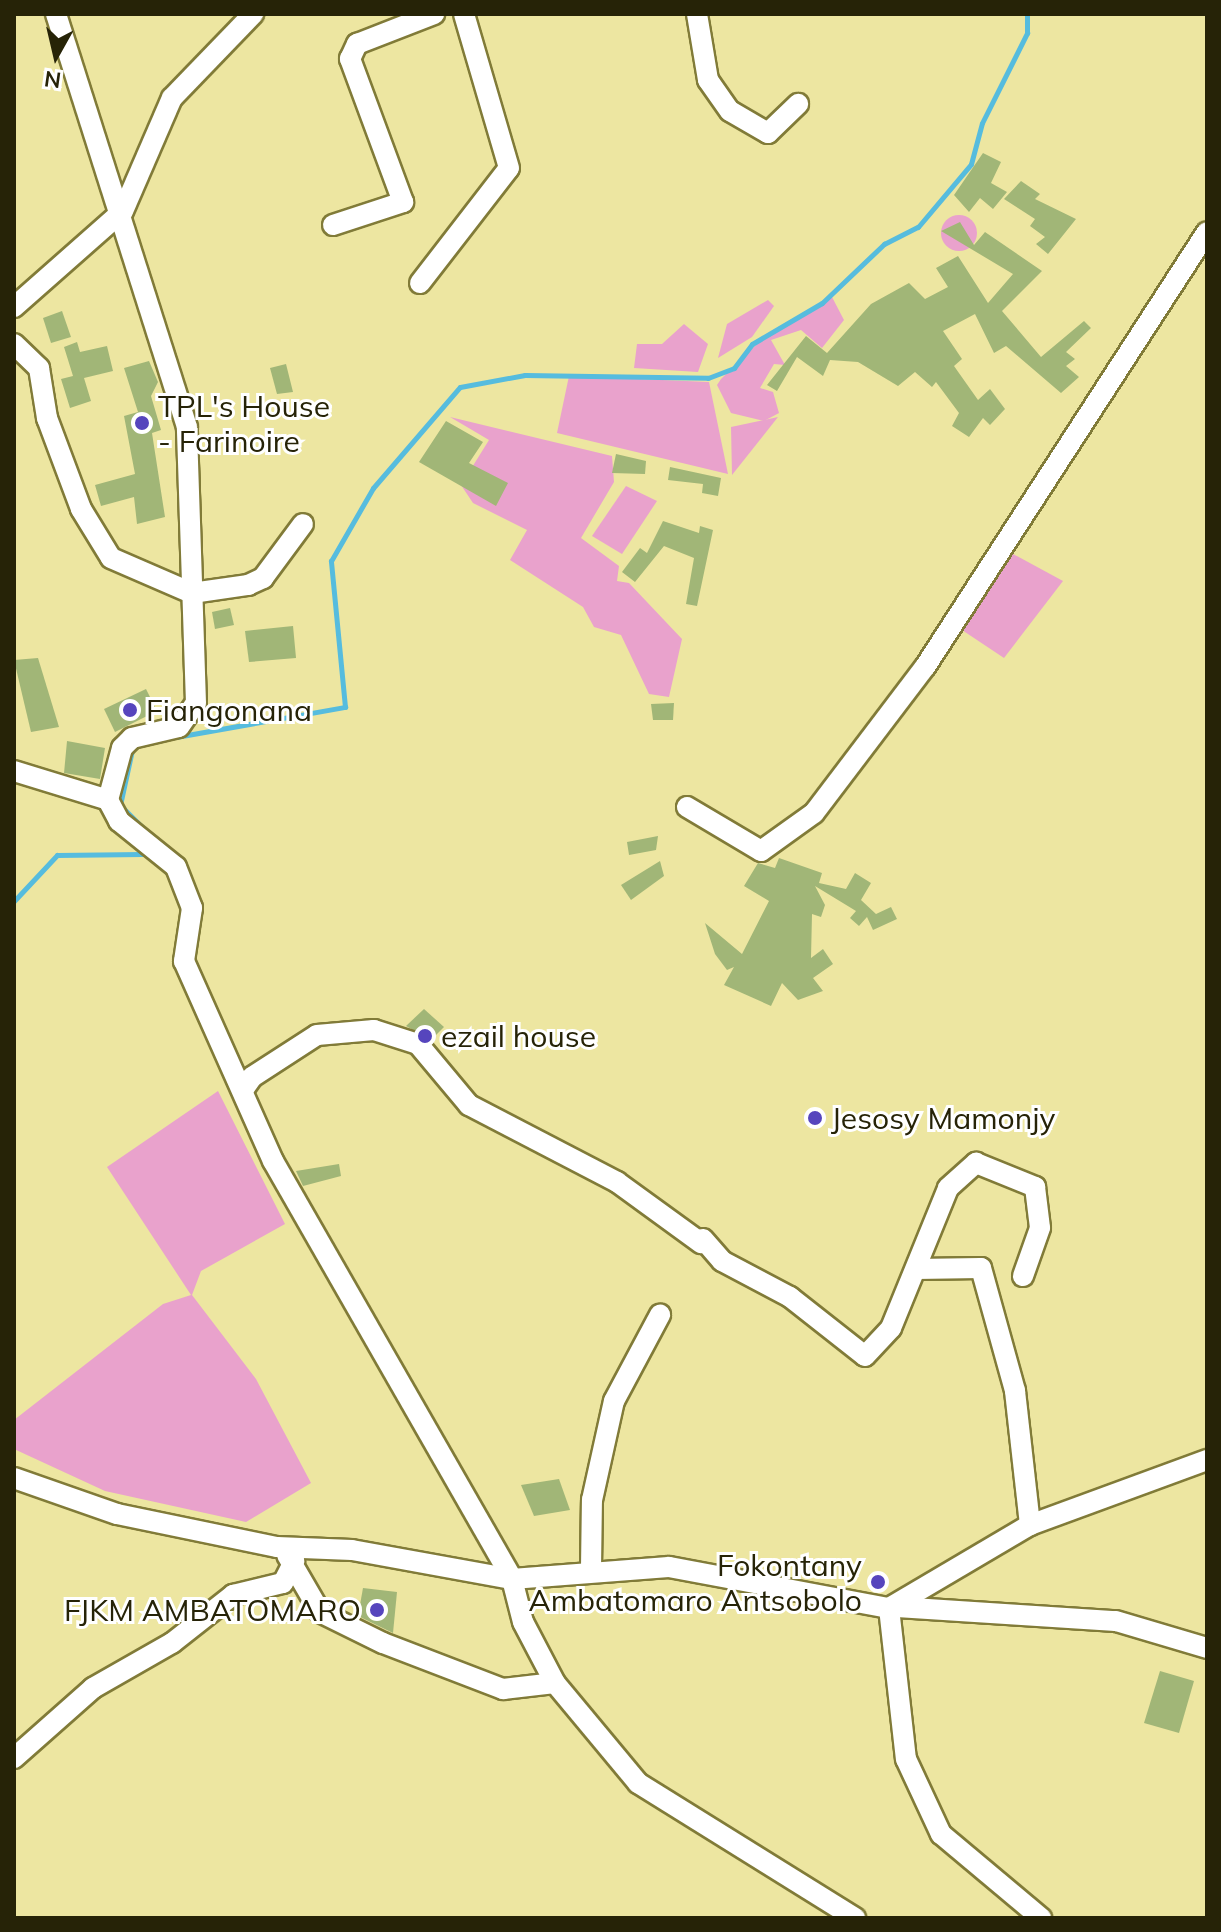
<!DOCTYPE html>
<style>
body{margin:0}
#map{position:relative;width:1221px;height:1932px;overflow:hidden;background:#ede6a1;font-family:Mulish,sans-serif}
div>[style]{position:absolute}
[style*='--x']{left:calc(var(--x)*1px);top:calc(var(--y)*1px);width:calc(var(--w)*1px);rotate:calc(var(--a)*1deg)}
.green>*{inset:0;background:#e9a2cc}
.round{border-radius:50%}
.stream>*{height:5px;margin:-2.5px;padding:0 2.5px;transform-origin:2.5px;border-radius:2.5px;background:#56bcde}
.building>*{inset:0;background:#a1b677}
.roads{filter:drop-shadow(2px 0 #817b38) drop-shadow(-2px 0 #817b38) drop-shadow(0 2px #817b38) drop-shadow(0 -2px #817b38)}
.street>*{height:20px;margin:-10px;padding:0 10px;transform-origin:10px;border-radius:10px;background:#fff}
.dots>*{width:22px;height:22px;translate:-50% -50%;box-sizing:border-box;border:4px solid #fff;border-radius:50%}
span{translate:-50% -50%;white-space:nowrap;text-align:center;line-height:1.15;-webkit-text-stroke:6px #fff;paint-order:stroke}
.poi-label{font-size:30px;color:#262307}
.left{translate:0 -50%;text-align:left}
.right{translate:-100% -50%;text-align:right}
.frame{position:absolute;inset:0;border:16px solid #262307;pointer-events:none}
.north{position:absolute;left:16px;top:16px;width:80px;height:80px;-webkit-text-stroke:6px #fff;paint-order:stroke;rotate:188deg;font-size:22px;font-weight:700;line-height:32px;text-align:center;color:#262307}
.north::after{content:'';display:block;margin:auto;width:28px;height:36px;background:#262307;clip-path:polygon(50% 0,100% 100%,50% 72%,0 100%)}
</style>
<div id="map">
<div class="green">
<i class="round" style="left:941px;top:215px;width:36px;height:36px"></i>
<i style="clip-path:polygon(832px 297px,844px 320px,822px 348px,801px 330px,771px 340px,785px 365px,774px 364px,760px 388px,773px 392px,779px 413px,764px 421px,731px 413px,717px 385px,721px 379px,761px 340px)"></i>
<i style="clip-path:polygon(768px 300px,774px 306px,752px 337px,718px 358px,727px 324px)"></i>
<i style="clip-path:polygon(684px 324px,708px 344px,698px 372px,634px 368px,637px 344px,662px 344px)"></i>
<i style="clip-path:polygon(569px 376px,709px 382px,728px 474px,557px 433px)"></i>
<i style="clip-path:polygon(450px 417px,612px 456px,614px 482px,581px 538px,619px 566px,617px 581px,629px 583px,682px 639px,669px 697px,649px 694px,621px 635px,594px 627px,583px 607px,510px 560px,527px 530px,473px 503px,461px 485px,489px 440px)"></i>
<i style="clip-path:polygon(778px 417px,732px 475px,731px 427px)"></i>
<i style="clip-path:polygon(626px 486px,657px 501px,622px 554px,592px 536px)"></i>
<i style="clip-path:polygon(1002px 548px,1063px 581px,1004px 658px,953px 624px)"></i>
<i style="clip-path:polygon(218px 1091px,285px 1224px,201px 1271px,192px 1295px,256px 1379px,311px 1483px,246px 1522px,105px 1491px,14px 1449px,14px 1420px,163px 1304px,191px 1295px,107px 1167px)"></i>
</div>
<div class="stream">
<i style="--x:176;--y:737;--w:172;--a:-10.1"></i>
<i style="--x:345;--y:707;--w:147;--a:-95.5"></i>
<i style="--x:331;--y:561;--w:84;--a:-60.1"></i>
<i style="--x:373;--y:488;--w:133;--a:-49.3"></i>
<i style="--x:460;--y:387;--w:66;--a:-10.5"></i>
<i style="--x:525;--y:375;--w:183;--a:0.9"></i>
<i style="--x:708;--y:378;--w:28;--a:-21"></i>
<i style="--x:734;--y:368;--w:30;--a:-53"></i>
<i style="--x:752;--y:344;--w:81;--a:-30.4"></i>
<i style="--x:822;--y:303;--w:86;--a:-43.6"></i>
<i style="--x:884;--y:244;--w:38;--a:-27"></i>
<i style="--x:918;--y:227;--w:82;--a:-49.9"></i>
<i style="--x:971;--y:164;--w:42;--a:-75"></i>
<i style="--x:982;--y:123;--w:101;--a:-63.4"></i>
<i style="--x:1027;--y:33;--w:19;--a:-90"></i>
<i style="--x:132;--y:750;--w:56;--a:102.3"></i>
<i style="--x:120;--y:805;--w:34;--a:45"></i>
<i style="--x:14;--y:901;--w:63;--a:-46.9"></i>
<i style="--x:57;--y:855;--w:85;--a:-0.7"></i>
<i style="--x:142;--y:854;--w:8;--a:-67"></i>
</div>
<div class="building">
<i style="clip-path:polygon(983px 153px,1001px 162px,991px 183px,1007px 192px,993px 209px,980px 198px,969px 212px,954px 195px)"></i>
<i style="clip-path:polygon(1021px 181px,1040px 194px,1035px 199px,1076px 219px,1048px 254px,1036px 244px,1045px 237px,1030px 226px,1035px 219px,1004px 199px)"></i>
<i style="clip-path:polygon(960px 222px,974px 245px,985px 232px,1042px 271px,1002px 311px,1041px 357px,1084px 321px,1091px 328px,1066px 352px,1075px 359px,1066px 366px,1079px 377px,1061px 393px,1006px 346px,994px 353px,975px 314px,943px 331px,962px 359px,954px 366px,978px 400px,990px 389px,1005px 409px,990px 425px,983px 418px,969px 437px,952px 426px,959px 413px,936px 382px,932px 387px,915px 372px,898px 386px,858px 362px,830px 360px,823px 376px,797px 357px,777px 391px,767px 385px,806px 336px,827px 353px,871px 304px,909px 283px,925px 299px,948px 287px,936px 268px,958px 256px,988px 303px,1013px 274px,941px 231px)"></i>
<i style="clip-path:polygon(62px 311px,71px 337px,51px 343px,43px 318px)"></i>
<i style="clip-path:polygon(77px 342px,80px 352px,107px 346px,113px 371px,84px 378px,91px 401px,70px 408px,61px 379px,73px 376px,64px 347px)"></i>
<i style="clip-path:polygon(149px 361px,158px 382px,151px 396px,161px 430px,152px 433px,165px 517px,137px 524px,134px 497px,101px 506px,95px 485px,135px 474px,124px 416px,138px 412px,124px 368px)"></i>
<i style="clip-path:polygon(286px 364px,293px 392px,277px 394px,270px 368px)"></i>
<i style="clip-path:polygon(446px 421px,483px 442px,469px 463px,508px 483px,496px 506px,419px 462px)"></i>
<i style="clip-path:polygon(616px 454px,646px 461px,645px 474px,612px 473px)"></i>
<i style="clip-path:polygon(670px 467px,721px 478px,718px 496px,702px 493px,703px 484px,668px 480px)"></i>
<i style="clip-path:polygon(663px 521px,699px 533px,700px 526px,713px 530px,697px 606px,686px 604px,694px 558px,664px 546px,635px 582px,622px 572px,640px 548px,647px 553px)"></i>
<i style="clip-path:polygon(230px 608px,234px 625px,215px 629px,212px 612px)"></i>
<i style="clip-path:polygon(293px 626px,296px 658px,249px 662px,245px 631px)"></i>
<i style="clip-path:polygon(38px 658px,59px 727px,31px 732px,14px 660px)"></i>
<i style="clip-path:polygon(146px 689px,157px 711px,115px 732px,104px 709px)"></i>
<i style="clip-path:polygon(674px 703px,673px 720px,653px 720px,651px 704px)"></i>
<i style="clip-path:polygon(67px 741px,105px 748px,100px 779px,64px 773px)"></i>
<i style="clip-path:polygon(658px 836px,656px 850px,629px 855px,627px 842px)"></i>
<i style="clip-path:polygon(779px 858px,822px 873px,819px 883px,846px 889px,855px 873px,871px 883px,861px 900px,876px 914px,891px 907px,897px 919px,873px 930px,867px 917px,859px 926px,850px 918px,856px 911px,815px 886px,825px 905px,821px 917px,812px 914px,811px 958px,823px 949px,833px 964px,813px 978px,823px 991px,798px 1000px,782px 983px,771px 1006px,724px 985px,734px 967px,727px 970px,715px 954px,705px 923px,742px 954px,769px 901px,744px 886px,758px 863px,775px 868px)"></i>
<i style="clip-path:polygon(660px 861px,664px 876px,631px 900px,621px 885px)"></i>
<i style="clip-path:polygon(424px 1009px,444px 1027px,431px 1040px,406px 1026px)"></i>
<i style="clip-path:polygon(339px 1164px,341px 1176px,303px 1186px,296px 1171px)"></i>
<i style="clip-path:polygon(559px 1479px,570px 1510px,534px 1516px,521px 1485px)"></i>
<i style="clip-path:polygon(363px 1588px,397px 1592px,393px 1633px,358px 1616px)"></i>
<i style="clip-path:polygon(1160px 1671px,1194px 1681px,1179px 1733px,1144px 1723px)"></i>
</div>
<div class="roads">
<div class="street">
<i style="--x:697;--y:14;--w:67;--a:80.5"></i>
<i style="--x:708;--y:80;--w:38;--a:55"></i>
<i style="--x:730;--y:111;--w:44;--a:30.1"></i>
<i style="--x:768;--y:133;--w:42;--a:-44"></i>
<i style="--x:333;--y:225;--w:74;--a:-18.2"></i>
<i style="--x:403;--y:202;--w:153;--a:-110.3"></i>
<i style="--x:350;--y:59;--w:17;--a:-65"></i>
<i style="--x:357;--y:44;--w:83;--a:-21.3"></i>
<i style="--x:420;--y:283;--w:145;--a:-52.3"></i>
<i style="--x:509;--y:168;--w:160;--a:-106.3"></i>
<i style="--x:14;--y:307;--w:145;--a:-41.4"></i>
<i style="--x:123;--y:211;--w:123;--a:-66.6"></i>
<i style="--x:172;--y:98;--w:117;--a:-46"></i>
<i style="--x:14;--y:344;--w:35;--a:44"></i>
<i style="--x:39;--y:368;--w:51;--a:80.9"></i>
<i style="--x:47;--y:418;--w:97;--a:69.5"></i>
<i style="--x:81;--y:509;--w:57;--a:58.5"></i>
<i style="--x:111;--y:558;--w:88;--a:23.4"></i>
<i style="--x:192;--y:593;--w:57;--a:-8.1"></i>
<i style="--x:248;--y:585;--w:17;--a:-25"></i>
<i style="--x:263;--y:578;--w:67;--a:-53.5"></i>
<i style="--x:14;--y:771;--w:98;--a:17.1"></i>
<i style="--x:108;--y:800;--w:54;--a:-74.9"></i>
<i style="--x:122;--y:748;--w:14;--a:-45"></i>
<i style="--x:132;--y:738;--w:48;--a:-13.2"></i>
<i style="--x:179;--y:727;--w:29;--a:-55"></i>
<i style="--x:196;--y:703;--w:276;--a:-91.9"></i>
<i style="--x:187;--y:427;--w:433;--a:-107.6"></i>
<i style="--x:108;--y:800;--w:24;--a:62"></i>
<i style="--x:119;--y:821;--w:73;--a:38.9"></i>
<i style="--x:176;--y:867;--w:44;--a:68.7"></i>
<i style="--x:192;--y:908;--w:54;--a:98.6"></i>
<i style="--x:184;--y:961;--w:219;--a:66"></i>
<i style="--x:273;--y:1161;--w:482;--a:60.2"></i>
<i style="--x:512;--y:1579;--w:44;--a:75.7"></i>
<i style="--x:523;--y:1622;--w:69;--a:62.3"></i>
<i style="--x:555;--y:1683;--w:130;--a:50.3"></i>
<i style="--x:638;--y:1783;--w:256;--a:31.9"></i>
<i style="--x:687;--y:807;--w:86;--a:30.7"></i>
<i style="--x:761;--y:851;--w:65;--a:-35.6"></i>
<i style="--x:814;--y:813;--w:183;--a:-52.8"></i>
<i style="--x:925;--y:667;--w:518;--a:-57.05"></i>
<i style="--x:243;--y:1090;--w:16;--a:-55"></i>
<i style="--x:252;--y:1077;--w:77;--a:-32.9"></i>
<i style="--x:317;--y:1035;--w:57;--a:-5"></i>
<i style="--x:374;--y:1030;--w:46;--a:17.7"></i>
<i style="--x:418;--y:1044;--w:80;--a:50.1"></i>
<i style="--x:469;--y:1105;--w:167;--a:27.5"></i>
<i style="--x:617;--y:1182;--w:104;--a:36"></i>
<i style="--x:703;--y:1239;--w:29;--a:49"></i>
<i style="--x:722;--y:1261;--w:77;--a:27.9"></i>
<i style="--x:790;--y:1297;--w:95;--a:38.2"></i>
<i style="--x:865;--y:1356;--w:38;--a:-47"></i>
<i style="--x:891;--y:1328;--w:151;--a:-67.8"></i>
<i style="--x:948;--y:1188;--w:38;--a:-42"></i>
<i style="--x:976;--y:1163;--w:64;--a:22.1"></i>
<i style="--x:1035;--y:1187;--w:41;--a:83"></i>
<i style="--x:1040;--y:1228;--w:51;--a:109.5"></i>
<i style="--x:916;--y:1269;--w:65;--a:-0.9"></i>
<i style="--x:981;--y:1268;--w:128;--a:74.5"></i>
<i style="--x:1015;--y:1391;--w:135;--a:83.6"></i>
<i style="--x:14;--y:1478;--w:109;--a:19.3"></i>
<i style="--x:117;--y:1514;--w:163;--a:11.7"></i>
<i style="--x:277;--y:1547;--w:75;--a:2.3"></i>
<i style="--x:352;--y:1550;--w:163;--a:10.3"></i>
<i style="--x:512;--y:1579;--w:157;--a:-4.4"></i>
<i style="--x:669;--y:1567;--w:224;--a:10.6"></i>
<i style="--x:889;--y:1608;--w:152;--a:83.6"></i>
<i style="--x:906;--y:1759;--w:83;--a:65"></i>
<i style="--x:941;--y:1834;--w:131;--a:40"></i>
<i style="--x:287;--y:1555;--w:66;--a:59.9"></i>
<i style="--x:320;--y:1612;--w:70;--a:26.2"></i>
<i style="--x:383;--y:1643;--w:129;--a:21"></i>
<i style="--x:503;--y:1689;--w:52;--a:-6.6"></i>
<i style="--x:591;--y:1568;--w:68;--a:-89.2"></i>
<i style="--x:592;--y:1500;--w:101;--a:-77.5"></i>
<i style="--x:614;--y:1401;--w:98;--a:-61.9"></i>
<i style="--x:897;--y:1607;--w:219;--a:3.7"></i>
<i style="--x:1116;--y:1621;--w:95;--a:16.5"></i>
<i style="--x:889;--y:1608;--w:164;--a:-30.5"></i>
<i style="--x:1030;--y:1525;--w:189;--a:-20.2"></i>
<i style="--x:14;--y:1758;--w:106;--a:-41.5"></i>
<i style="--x:93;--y:1688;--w:91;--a:-29.7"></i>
<i style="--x:172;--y:1643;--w:78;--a:-38.2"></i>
<i style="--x:233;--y:1595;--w:51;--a:-13.5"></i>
<i style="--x:283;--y:1583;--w:25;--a:-63"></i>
</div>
</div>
<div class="dots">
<i style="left:142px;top:423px;background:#5645bd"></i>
<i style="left:130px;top:710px;background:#5645bd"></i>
<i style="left:425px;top:1036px;background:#5645bd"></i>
<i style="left:815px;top:1118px;background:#5645bd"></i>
<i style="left:878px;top:1582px;background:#5645bd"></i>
<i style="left:377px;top:1610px;background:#5645bd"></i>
</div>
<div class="poi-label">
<span class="left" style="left:158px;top:423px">TPL's House<br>- Farinoire</span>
<span class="left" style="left:146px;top:710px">Fiangonana</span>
<span class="left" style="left:441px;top:1036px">ezail house</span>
<span class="left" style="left:831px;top:1118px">Jesosy Mamonjy</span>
<span class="right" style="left:862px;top:1582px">Fokontany<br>Ambatomaro Antsobolo</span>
<span class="right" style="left:361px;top:1610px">FJKM AMBATOMARO</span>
</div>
<div class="frame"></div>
<div class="north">N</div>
</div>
